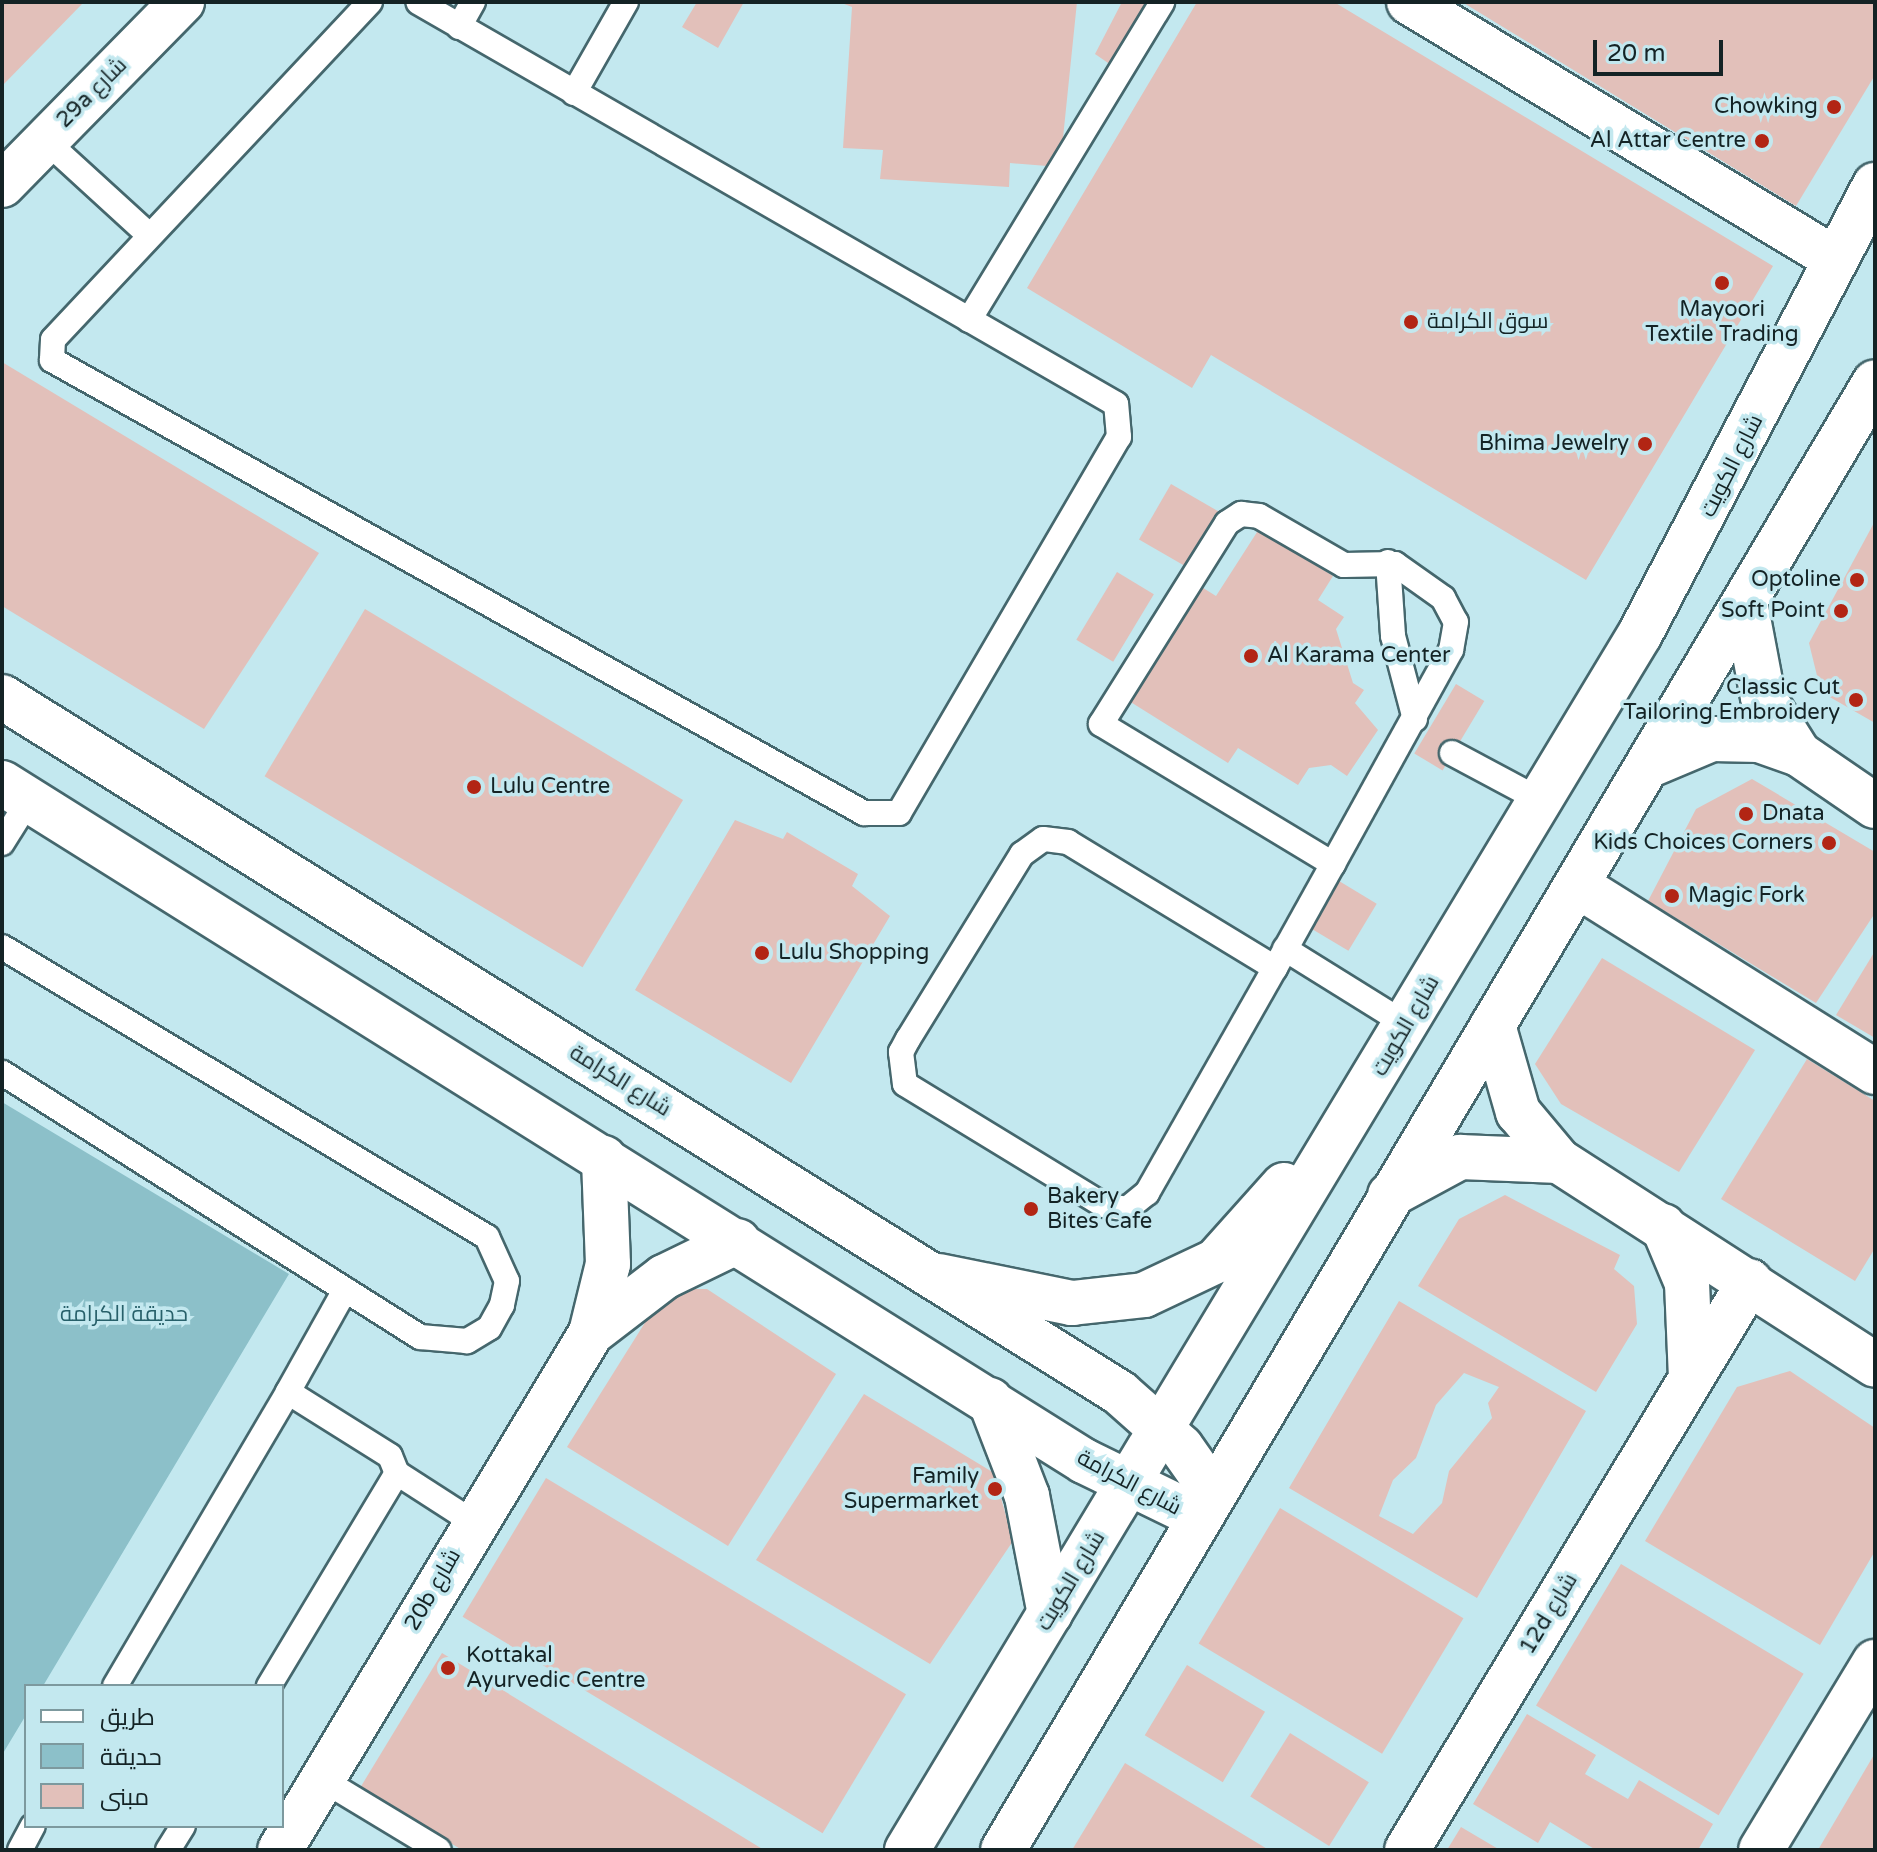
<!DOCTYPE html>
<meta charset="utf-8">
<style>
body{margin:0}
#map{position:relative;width:1877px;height:1852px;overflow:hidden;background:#c3e8ef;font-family:"Varela Round",Cairo,sans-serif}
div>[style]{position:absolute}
.green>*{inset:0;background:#8cc0c9}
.building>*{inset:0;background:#e2c0ba;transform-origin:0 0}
.roads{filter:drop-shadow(2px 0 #45676d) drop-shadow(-2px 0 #45676d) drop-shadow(0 2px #45676d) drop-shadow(0 -2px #45676d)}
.lane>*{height:24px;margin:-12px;padding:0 12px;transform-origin:12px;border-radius:12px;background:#fff}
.street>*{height:44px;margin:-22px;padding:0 22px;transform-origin:22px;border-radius:22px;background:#fff}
.secondary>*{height:44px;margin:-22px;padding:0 22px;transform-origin:22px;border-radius:22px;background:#fff}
.dots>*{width:22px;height:22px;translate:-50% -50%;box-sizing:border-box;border:4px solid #c3e8ef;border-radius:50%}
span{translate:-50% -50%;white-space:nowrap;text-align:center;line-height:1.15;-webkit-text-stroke:7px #c3e8ef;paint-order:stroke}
.street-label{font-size:22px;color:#142325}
.poi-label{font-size:22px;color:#142325}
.right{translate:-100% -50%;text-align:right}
.left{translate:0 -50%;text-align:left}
.park-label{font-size:22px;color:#27606a}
.frame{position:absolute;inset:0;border:4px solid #142325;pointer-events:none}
.legend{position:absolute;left:24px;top:1684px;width:260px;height:144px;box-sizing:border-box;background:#c3e8ef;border:2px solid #7d999e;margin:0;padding:10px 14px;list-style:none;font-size:24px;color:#142325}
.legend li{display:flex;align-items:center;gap:16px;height:40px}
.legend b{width:40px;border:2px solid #7d999e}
.scale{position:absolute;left:1593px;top:40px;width:130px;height:36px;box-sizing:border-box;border:4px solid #142325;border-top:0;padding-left:10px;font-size:24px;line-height:28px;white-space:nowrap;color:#142325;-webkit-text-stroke:6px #c3e8ef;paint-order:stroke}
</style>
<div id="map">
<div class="green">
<i style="clip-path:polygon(2px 1102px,289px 1274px,43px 1686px,26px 1686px,26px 1715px,2px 1755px)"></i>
</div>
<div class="building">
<i style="clip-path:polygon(2px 2px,84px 2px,2px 86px)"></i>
<i style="clip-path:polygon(697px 2px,744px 2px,718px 48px,682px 27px)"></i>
<i style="clip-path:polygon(839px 2px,1077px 2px,1060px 167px,1010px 163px,1009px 187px,880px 179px,883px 150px,843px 148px,852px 7px)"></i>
<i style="clip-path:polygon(1122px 2px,1151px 2px,1111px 65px,1095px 54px)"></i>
<i style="clip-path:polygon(1197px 2px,1334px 2px,1773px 266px,1586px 580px,1211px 355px,1192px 388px,1027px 288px)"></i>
<i style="clip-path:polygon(1462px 2px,1875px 2px,1875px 75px,1796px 206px)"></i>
<i style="clip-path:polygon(2px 362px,319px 553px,204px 729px,2px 606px)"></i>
<i style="left:1171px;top:484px;width:59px;height:64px;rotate:30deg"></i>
<i style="clip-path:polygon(1875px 521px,1875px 723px,1821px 692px,1809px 643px)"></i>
<i style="clip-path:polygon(1259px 529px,1333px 576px,1318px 600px,1344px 617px,1336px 629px,1353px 683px,1364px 690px,1355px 703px,1378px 730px,1347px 776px,1331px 765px,1309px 768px,1298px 785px,1238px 748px,1228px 763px,1129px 701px,1200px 586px,1216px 596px)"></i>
<i style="left:1117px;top:572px;width:43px;height:79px;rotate:31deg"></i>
<i style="left:365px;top:609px;width:371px;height:195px;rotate:31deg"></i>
<i style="left:1456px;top:684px;width:33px;height:81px;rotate:31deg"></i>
<i style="clip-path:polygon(1752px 779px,1875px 852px,1875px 913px,1816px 1003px,1648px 901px,1696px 809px)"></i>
<i style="clip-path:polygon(735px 820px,783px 839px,787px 832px,858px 874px,852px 886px,890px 916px,791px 1083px,635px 990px)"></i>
<i style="left:1339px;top:881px;width:44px;height:55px;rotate:31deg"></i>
<i style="clip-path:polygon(1875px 951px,1875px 1038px,1836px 1015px)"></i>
<i style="clip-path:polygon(1602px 958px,1755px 1050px,1679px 1172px,1561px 1104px,1535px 1064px)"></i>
<i style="clip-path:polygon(1807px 1059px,1875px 1101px,1875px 1248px,1855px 1281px,1721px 1199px)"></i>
<i style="clip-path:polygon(1505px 1195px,1620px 1255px,1614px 1269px,1634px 1286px,1637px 1324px,1596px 1392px,1418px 1286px,1459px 1219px)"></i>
<i style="clip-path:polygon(666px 1289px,707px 1289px,836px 1374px,728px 1546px,567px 1447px)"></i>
<i style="clip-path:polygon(evenodd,1399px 1301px,1586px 1411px,1477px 1598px,1289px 1488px,1399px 1301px,1464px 1373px,1499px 1387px,1488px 1403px,1492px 1418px,1449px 1471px,1442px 1503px,1413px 1534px,1379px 1516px,1393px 1480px,1416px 1458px,1436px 1405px,1464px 1373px)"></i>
<i style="clip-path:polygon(1790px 1371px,1875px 1428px,1875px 1551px,1820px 1645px,1645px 1541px,1737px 1387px)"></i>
<i style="clip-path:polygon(864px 1394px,994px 1473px,1013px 1541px,930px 1664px,756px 1560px)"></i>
<i style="left:546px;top:1478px;width:420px;height:162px;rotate:31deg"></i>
<i style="left:1280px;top:1508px;width:214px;height:158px;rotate:31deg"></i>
<i style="left:1621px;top:1564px;width:213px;height:165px;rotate:31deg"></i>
<i style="clip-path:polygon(442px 1653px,764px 1850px,462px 1850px,360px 1788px)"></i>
<i style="left:1187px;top:1665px;width:91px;height:82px;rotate:31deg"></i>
<i style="clip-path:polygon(1527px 1714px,1596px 1755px,1585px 1774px,1628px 1799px,1639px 1780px,1713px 1824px,1698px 1850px,1596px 1850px,1550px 1822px,1538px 1843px,1473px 1804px)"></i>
<i style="left:1290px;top:1733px;width:93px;height:75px;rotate:32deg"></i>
<i style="clip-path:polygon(1875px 1753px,1875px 1850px,1818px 1850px)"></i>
<i style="clip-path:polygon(1125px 1763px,1269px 1850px,1072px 1850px)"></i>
<i style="clip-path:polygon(1461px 1827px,1500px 1850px,1447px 1850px)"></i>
</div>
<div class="roads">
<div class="lane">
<i style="left:370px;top:2px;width:463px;rotate:133.2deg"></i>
<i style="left:53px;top:340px;width:20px;rotate:93deg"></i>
<i style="left:52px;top:360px;width:930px;rotate:29.16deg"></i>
<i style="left:864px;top:813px;width:35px"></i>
<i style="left:899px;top:813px;width:436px;rotate:-59.7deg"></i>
<i style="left:1119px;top:437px;width:33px;rotate:-95deg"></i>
<i style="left:1116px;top:404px;width:805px;rotate:-150.06deg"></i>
<i style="left:459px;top:27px;width:29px;rotate:-61deg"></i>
<i style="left:574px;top:93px;width:105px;rotate:-60.3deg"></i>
<i style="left:45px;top:140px;width:141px;rotate:42.4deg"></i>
<i style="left:969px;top:320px;width:372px;rotate:-58.7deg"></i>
<i style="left:1388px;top:562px;width:74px;rotate:86.1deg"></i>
<i style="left:1393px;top:636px;width:86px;rotate:75.2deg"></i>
<i style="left:1452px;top:753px;width:98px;rotate:28.1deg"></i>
<i style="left:2px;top:843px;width:51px;rotate:-57.9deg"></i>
<i style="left:2px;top:947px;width:565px;rotate:30.88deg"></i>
<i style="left:487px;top:1237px;width:48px;rotate:65.6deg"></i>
<i style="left:507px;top:1281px;width:25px;rotate:102deg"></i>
<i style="left:502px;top:1305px;width:26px;rotate:119deg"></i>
<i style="left:489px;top:1328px;width:26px;rotate:149deg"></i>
<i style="left:467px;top:1341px;width:47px;rotate:-175.1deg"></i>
<i style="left:420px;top:1337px;width:494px;rotate:-147.7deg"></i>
<i style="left:1285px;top:949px;width:144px;rotate:31.9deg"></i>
<i style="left:1275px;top:968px;width:242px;rotate:-148.7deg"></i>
<i style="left:1068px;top:842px;width:25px;rotate:-173deg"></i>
<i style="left:1043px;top:839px;width:26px;rotate:144deg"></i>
<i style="left:1022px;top:854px;width:217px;rotate:121.6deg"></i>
<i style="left:908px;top:1039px;width:15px;rotate:118deg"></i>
<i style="left:901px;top:1052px;width:32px;rotate:83deg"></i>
<i style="left:905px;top:1084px;width:232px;rotate:31.4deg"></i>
<i style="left:1103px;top:1205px;width:24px;rotate:9deg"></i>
<i style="left:1127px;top:1209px;width:26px;rotate:-39deg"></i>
<i style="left:1147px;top:1193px;width:259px;rotate:-60.4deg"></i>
<i style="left:1275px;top:968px;width:119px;rotate:-60.9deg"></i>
<i style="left:1333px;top:864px;width:271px;rotate:-148.9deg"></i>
<i style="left:1101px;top:724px;width:237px;rotate:-57.9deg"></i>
<i style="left:1227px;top:523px;width:17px;rotate:-33deg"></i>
<i style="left:1241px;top:514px;width:18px;rotate:6deg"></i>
<i style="left:1259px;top:516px;width:98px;rotate:30deg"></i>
<i style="left:1344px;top:565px;width:51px;rotate:-1.1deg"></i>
<i style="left:1395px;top:564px;width:59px;rotate:35.3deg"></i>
<i style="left:1443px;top:598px;width:27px;rotate:62deg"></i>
<i style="left:1456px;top:622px;width:28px;rotate:100deg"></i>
<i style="left:1451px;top:650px;width:244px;rotate:118.9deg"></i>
<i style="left:288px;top:1392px;width:117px;rotate:-60.8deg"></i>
<i style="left:397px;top:1473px;width:90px;rotate:32.8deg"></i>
<i style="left:115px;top:1686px;width:341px;rotate:-59.5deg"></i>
<i style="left:288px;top:1392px;width:120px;rotate:32.1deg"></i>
<i style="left:390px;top:1456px;width:18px;rotate:68deg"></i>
<i style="left:397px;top:1473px;width:249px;rotate:121deg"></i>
<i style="left:323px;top:1780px;width:135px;rotate:31.1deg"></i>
<i style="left:20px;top:1850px;width:27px;rotate:-62deg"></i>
<i style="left:168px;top:1850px;width:28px;rotate:-58deg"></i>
</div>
<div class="street">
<i style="left:1409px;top:2px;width:496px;rotate:31.1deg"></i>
<i style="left:2px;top:185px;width:257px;rotate:-45.5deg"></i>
<i style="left:1745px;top:602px;width:97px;rotate:79.3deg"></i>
<i style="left:1763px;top:697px;width:67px;rotate:57.7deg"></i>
<i style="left:2px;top:697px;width:1317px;rotate:31.9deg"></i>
<i style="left:1120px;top:1393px;width:81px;rotate:41.5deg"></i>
<i style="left:1181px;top:1447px;width:57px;rotate:54.9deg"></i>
<i style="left:1650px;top:765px;width:67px;rotate:-22.8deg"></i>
<i style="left:1712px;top:739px;width:47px;rotate:1.2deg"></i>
<i style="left:1759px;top:740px;width:42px;rotate:19.3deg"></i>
<i style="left:1799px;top:754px;width:92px;rotate:34.4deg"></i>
<i style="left:2px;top:783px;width:1277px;rotate:32.07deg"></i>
<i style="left:1084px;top:1461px;width:128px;rotate:26deg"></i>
<i style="left:1577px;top:885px;width:352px;rotate:32.1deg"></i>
<i style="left:1493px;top:1025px;width:91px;rotate:74deg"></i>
<i style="left:1518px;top:1112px;width:64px;rotate:50.1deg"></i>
<i style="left:1559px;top:1161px;width:376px;rotate:32.8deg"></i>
<i style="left:1390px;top:1195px;width:80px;rotate:-28.5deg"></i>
<i style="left:1460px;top:1157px;width:99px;rotate:2.3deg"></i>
<i style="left:1663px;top:1226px;width:62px;rotate:67.2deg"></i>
<i style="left:1687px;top:1283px;width:95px;rotate:87.6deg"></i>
<i style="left:591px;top:1333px;width:92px;rotate:-37.5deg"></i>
<i style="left:664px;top:1277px;width:82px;rotate:-25.9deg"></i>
<i style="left:280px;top:1850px;width:603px;rotate:-58.97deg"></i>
<i style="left:591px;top:1333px;width:71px;rotate:-76.2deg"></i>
<i style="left:608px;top:1264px;width:106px;rotate:-92.2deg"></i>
<i style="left:1407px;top:1850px;width:664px;rotate:-58.92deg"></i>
<i style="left:1761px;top:1850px;width:220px;rotate:-58.8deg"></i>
</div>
<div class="secondary">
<i style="left:939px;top:1276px;width:136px;rotate:11.5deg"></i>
<i style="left:1072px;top:1303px;width:72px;rotate:-6.3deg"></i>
<i style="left:1144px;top:1295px;width:80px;rotate:-25.3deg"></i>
<i style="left:1216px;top:1261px;width:102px;rotate:-48.2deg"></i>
<i style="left:990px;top:1400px;width:103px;rotate:68.9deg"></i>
<i style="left:1027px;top:1496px;width:120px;rotate:79deg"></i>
<i style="left:907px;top:1850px;width:1420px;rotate:-58.92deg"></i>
<i style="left:1640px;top:634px;width:507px;rotate:-62.37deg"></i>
<i style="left:1003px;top:1850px;width:1707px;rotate:-59.29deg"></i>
</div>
</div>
<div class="dots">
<i style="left:1834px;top:107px;background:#b22514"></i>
<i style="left:1762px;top:141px;background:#b22514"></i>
<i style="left:1722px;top:283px;background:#b22514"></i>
<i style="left:1411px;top:322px;background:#b22514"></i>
<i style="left:1645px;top:444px;background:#b22514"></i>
<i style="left:1857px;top:580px;background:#b22514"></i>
<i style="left:1841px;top:611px;background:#b22514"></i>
<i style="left:1251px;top:656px;background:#b22514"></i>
<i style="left:1856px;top:700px;background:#b22514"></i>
<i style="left:474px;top:787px;background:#b22514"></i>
<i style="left:1746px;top:814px;background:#b22514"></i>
<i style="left:1829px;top:843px;background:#b22514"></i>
<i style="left:1672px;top:896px;background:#b22514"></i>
<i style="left:762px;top:953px;background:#b22514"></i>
<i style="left:1031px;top:1209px;background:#b22514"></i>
<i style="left:995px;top:1489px;background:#b22514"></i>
<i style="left:448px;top:1668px;background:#b22514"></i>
</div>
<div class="street-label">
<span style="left:92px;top:93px;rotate:-45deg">29a شارع</span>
<span style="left:1732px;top:466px;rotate:-63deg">شارع الكويت</span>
<span style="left:1406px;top:1026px;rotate:-60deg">شارع الكويت</span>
<span style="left:620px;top:1081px;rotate:32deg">شارع الكرامة</span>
<span style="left:1129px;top:1483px;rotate:28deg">شارع الكرامة</span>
<span style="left:1071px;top:1581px;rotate:-59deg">شارع الكويت</span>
<span style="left:433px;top:1590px;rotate:-60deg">20b شارع</span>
<span style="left:1549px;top:1614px;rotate:-59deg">12d شارع</span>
</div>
<div class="poi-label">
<span class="right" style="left:1818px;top:107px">Chowking</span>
<span class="right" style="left:1746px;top:141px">Al Attar Centre</span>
<span style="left:1722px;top:322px">Mayoori<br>Textile Trading</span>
<span class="left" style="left:1427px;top:322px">سوق الكرامة</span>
<span class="right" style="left:1629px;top:444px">Bhima Jewelry</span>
<span class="right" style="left:1841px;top:580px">Optoline</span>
<span class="right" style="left:1825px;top:611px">Soft Point</span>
<span class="left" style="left:1267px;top:656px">Al Karama Center</span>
<span class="right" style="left:1840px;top:700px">Classic Cut<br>Tailoring Embroidery</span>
<span class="left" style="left:490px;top:787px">Lulu Centre</span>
<span class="left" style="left:1762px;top:814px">Dnata</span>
<span class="right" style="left:1813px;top:843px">Kids Choices Corners</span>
<span class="left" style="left:1688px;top:896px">Magic Fork</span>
<span class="left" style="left:778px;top:953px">Lulu Shopping</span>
<span class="left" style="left:1047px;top:1209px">Bakery<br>Bites Cafe</span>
<span class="right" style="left:979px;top:1489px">Family<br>Supermarket</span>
<span class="left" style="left:466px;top:1668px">Kottakal<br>Ayurvedic Centre</span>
</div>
<div class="park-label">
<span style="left:124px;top:1315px">حديقة الكرامة</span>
</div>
<div class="frame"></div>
<ul class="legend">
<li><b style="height:10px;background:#fff"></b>طريق</li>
<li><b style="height:22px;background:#8cc0c9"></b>حديقة</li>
<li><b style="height:22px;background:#e2c0ba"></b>مبنى</li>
</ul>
<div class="scale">20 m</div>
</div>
